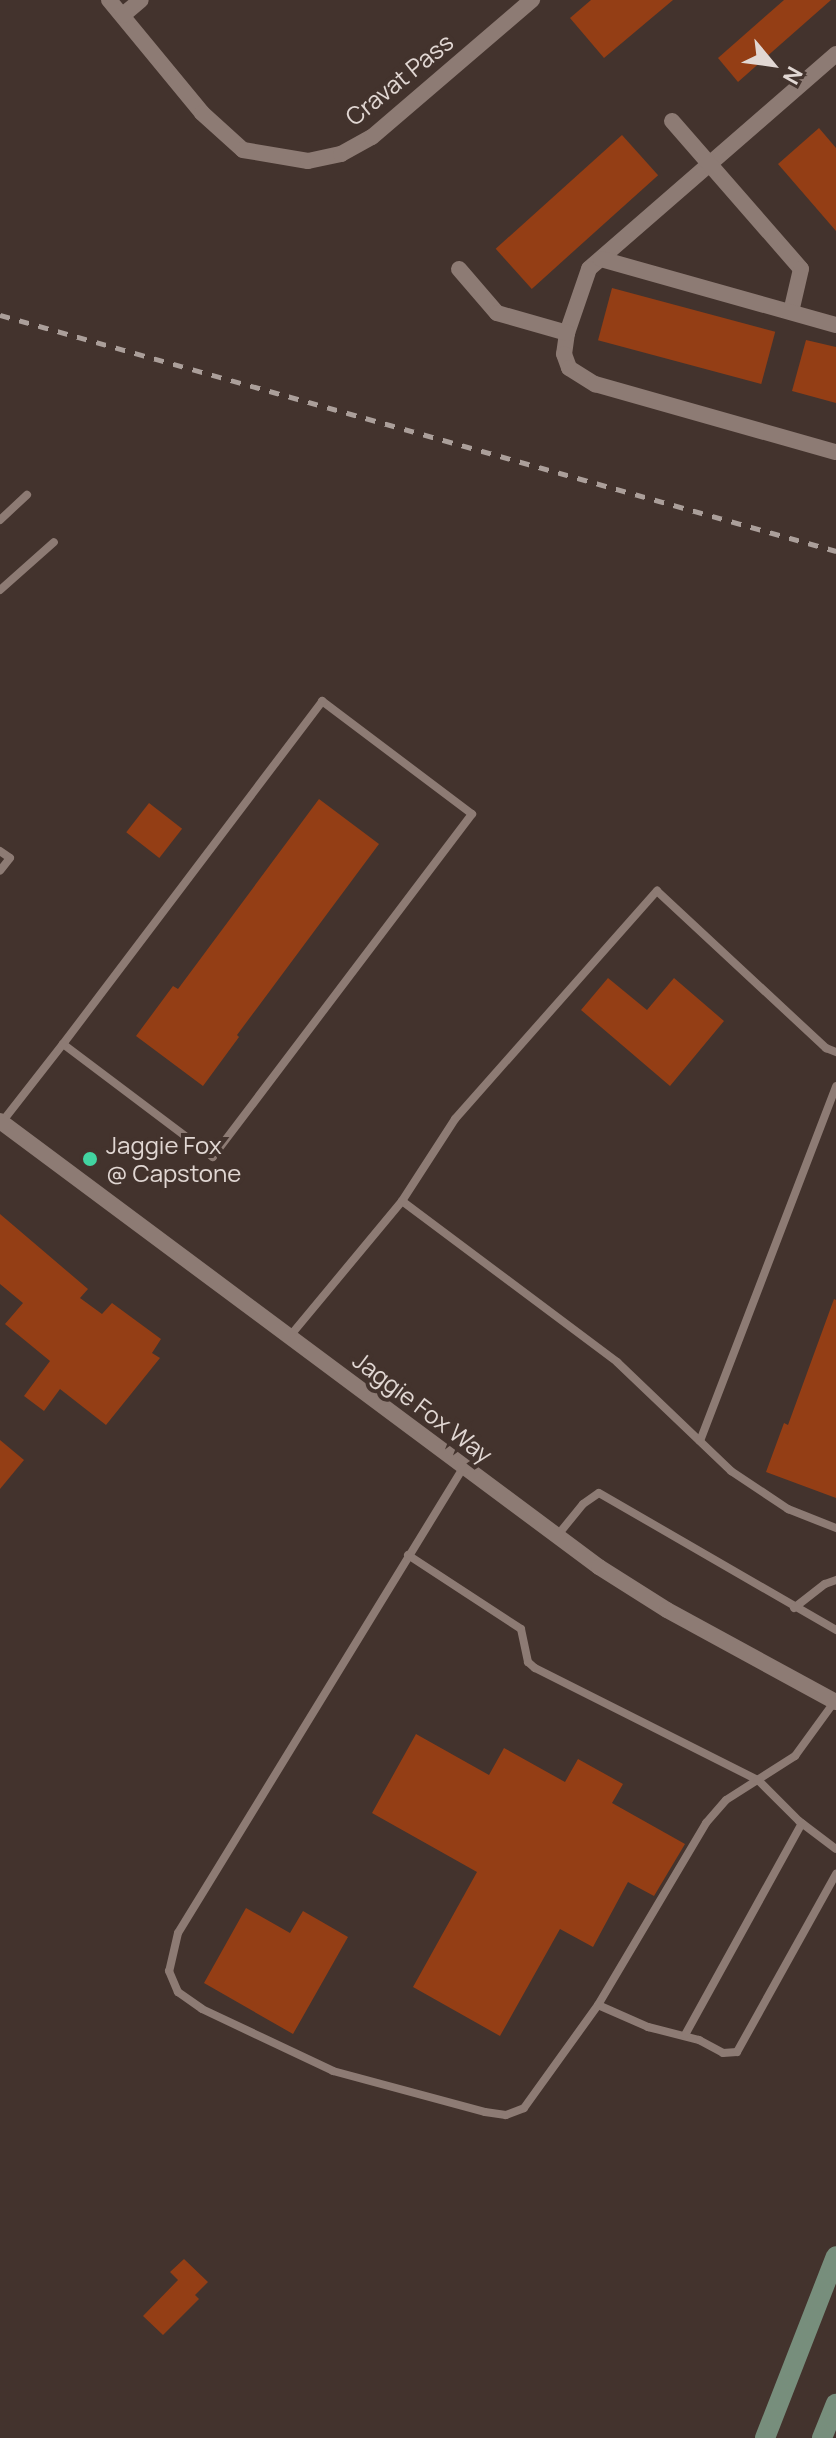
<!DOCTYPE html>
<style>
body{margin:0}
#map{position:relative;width:836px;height:2438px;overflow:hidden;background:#43332d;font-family:Manrope,sans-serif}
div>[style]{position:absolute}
.building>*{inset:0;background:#943e15;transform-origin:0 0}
.lane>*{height:8px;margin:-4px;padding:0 4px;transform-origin:4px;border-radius:4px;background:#8d7b74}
.street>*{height:16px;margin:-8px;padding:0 8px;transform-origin:8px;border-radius:8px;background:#8d7b74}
.secondary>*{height:20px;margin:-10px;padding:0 10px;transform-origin:10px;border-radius:10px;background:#778e7c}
.rail>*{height:5px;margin-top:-2.5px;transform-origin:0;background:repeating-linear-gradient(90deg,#ab9f9a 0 10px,transparent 0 20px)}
.dots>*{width:22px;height:22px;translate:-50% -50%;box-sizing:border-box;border:4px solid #43332d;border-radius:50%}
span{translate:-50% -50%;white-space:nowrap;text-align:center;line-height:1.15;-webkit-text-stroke:8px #43332d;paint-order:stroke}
.street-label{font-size:24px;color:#e1d7d3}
.poi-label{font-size:24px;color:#e1d7d3}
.left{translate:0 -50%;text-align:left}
.north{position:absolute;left:732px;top:24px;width:80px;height:80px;-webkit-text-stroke:6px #43332d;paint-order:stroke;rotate:119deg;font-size:22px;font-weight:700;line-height:32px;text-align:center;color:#e1d7d3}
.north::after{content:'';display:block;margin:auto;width:28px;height:36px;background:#e1d7d3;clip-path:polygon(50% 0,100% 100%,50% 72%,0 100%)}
</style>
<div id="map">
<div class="building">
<i style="clip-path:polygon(591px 0,673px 0,604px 58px,570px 18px)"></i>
<i style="clip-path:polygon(784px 0,831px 0,738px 82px,718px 58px)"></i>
<i style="clip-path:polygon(819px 128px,836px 148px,836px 231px,778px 164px)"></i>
<i style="left:622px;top:135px;width:54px;height:170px;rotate:48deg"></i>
<i style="left:612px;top:288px;width:169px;height:54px;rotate:15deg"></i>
<i style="clip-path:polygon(806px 340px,836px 347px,836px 403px,792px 391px)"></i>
<i style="clip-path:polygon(319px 799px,379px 844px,237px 1035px,239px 1037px,203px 1086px,136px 1036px,173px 986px,178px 989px)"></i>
<i style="left:149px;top:803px;width:42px;height:37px;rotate:38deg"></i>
<i style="clip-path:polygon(608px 978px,647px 1010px,674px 978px,724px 1021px,670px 1086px,581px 1010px)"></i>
<i style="clip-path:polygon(0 1214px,88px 1289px,80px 1298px,102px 1314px,112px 1303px,161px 1339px,152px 1353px,160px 1358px,106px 1425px,60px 1389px,44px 1411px,24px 1396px,50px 1361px,5px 1324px,23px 1303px,0 1284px)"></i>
<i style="clip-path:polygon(834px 1299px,836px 1300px,836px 1498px,766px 1472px,784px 1423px,788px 1425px)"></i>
<i style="clip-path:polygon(0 1440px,24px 1460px,0 1489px)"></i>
<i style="clip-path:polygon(416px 1734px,489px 1775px,504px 1748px,565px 1782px,578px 1759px,623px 1784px,612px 1803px,685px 1844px,654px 1896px,628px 1882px,593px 1947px,560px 1929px,500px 2036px,413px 1987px,477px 1872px,372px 1813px)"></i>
<i style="clip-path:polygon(246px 1908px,290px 1933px,303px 1911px,348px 1937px,293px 2034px,204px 1983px)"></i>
<i style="clip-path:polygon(184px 2259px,208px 2282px,195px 2295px,199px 2299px,163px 2335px,143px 2316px,178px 2280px,170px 2272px)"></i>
</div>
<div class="lane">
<i style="left:0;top:520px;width:37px;rotate:-43deg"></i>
<i style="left:0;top:590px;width:72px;rotate:-41.6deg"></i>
<i style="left:322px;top:701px;width:188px;rotate:37deg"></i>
<i style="left:472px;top:814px;width:430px;rotate:127.1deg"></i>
<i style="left:213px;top:1157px;width:188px;rotate:-143deg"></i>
<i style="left:63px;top:1044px;width:430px;rotate:-52.9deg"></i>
<i style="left:0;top:851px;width:12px;rotate:35deg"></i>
<i style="left:10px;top:858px;width:16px;rotate:128deg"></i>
<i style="left:2px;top:1122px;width:99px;rotate:-52deg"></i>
<i style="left:402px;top:1201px;width:98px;rotate:-57.1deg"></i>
<i style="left:455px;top:1119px;width:305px;rotate:-48.5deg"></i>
<i style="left:657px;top:891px;width:231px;rotate:42.9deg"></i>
<i style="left:826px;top:1048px;width:11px;rotate:22deg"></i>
<i style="left:290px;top:1336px;width:175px;rotate:-50.3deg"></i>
<i style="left:402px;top:1201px;width:269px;rotate:36.8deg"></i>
<i style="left:617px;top:1362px;width:158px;rotate:43.7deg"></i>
<i style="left:731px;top:1471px;width:69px;rotate:33.7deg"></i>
<i style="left:788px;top:1509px;width:52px;rotate:21.6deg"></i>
<i style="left:700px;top:1441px;width:380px;rotate:-69deg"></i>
<i style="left:463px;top:1468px;width:545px;rotate:121.5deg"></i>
<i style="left:178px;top:1933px;width:39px;rotate:103deg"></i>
<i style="left:169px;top:1971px;width:23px;rotate:67deg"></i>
<i style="left:178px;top:1992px;width:29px;rotate:35deg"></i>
<i style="left:202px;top:2009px;width:145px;rotate:25.3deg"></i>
<i style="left:333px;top:2071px;width:157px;rotate:15.1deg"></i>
<i style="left:485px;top:2112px;width:21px;rotate:8deg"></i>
<i style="left:506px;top:2115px;width:19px;rotate:-21deg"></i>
<i style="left:524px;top:2108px;width:127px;rotate:-54.3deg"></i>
<i style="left:598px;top:2005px;width:212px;rotate:-59.3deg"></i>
<i style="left:706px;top:1823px;width:30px;rotate:-49deg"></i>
<i style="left:726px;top:1800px;width:82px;rotate:-32.5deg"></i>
<i style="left:795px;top:1756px;width:68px;rotate:-54deg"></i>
<i style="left:557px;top:1536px;width:41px;rotate:-50.9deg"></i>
<i style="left:583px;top:1504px;width:19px;rotate:-35deg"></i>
<i style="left:599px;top:1493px;width:274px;rotate:30deg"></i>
<i style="left:408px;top:1555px;width:135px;rotate:33.2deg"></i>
<i style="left:521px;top:1629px;width:34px;rotate:78deg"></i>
<i style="left:528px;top:1662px;width:9px;rotate:41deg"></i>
<i style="left:535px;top:1668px;width:250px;rotate:26.7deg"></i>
<i style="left:758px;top:1780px;width:58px;rotate:45deg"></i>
<i style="left:799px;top:1821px;width:46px;rotate:37.1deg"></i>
<i style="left:794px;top:1608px;width:39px;rotate:-38deg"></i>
<i style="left:825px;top:1584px;width:12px;rotate:-20deg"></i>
<i style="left:598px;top:2005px;width:55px;rotate:23.7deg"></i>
<i style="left:648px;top:2027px;width:53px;rotate:14.3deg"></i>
<i style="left:699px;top:2040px;width:27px;rotate:28deg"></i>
<i style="left:723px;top:2053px;width:14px;rotate:-4deg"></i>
<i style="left:737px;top:2052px;width:204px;rotate:-60.9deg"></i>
<i style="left:685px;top:2035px;width:242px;rotate:-61.1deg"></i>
</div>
<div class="street">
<i style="left:109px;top:0;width:146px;rotate:50.5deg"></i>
<i style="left:202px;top:113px;width:55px;rotate:42.1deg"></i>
<i style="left:243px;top:150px;width:66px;rotate:9.6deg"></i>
<i style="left:308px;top:161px;width:34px;rotate:-12deg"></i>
<i style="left:341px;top:154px;width:35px;rotate:-29deg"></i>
<i style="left:372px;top:137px;width:211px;rotate:-40.6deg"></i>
<i style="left:123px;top:15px;width:23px;rotate:-40deg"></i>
<i style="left:836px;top:54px;width:327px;rotate:139deg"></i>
<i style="left:589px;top:269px;width:68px;rotate:109deg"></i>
<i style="left:567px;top:333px;width:21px;rotate:98deg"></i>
<i style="left:564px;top:354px;width:15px;rotate:70deg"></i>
<i style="left:569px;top:368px;width:31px;rotate:32deg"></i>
<i style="left:595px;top:384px;width:250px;rotate:15.8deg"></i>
<i style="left:672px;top:121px;width:196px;rotate:48.9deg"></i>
<i style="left:801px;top:269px;width:44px;rotate:103.1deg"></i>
<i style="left:601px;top:259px;width:244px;rotate:15.7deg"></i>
<i style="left:459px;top:269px;width:58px;rotate:49.2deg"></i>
<i style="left:497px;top:313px;width:73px;rotate:15.9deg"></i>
<i style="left:0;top:1121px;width:747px;rotate:36.67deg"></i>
<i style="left:599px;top:1567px;width:80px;rotate:32.3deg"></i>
<i style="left:667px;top:1610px;width:192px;rotate:28.6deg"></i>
</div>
<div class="secondary">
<i style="left:765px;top:2438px;width:195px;rotate:-68.7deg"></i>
<i style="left:822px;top:2438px;width:37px;rotate:-68deg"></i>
</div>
<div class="rail">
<i style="left:0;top:315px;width:869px;rotate:15.76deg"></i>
</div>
<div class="dots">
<i style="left:90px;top:1159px;background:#42d4a1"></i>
</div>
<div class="street-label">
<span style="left:399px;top:79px;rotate:-39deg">Cravat Pass</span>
<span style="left:423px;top:1407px;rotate:37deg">Jaggie Fox Way</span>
</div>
<div class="poi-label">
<span class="left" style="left:106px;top:1159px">Jaggie Fox<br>@ Capstone</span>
</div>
<div class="north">N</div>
</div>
